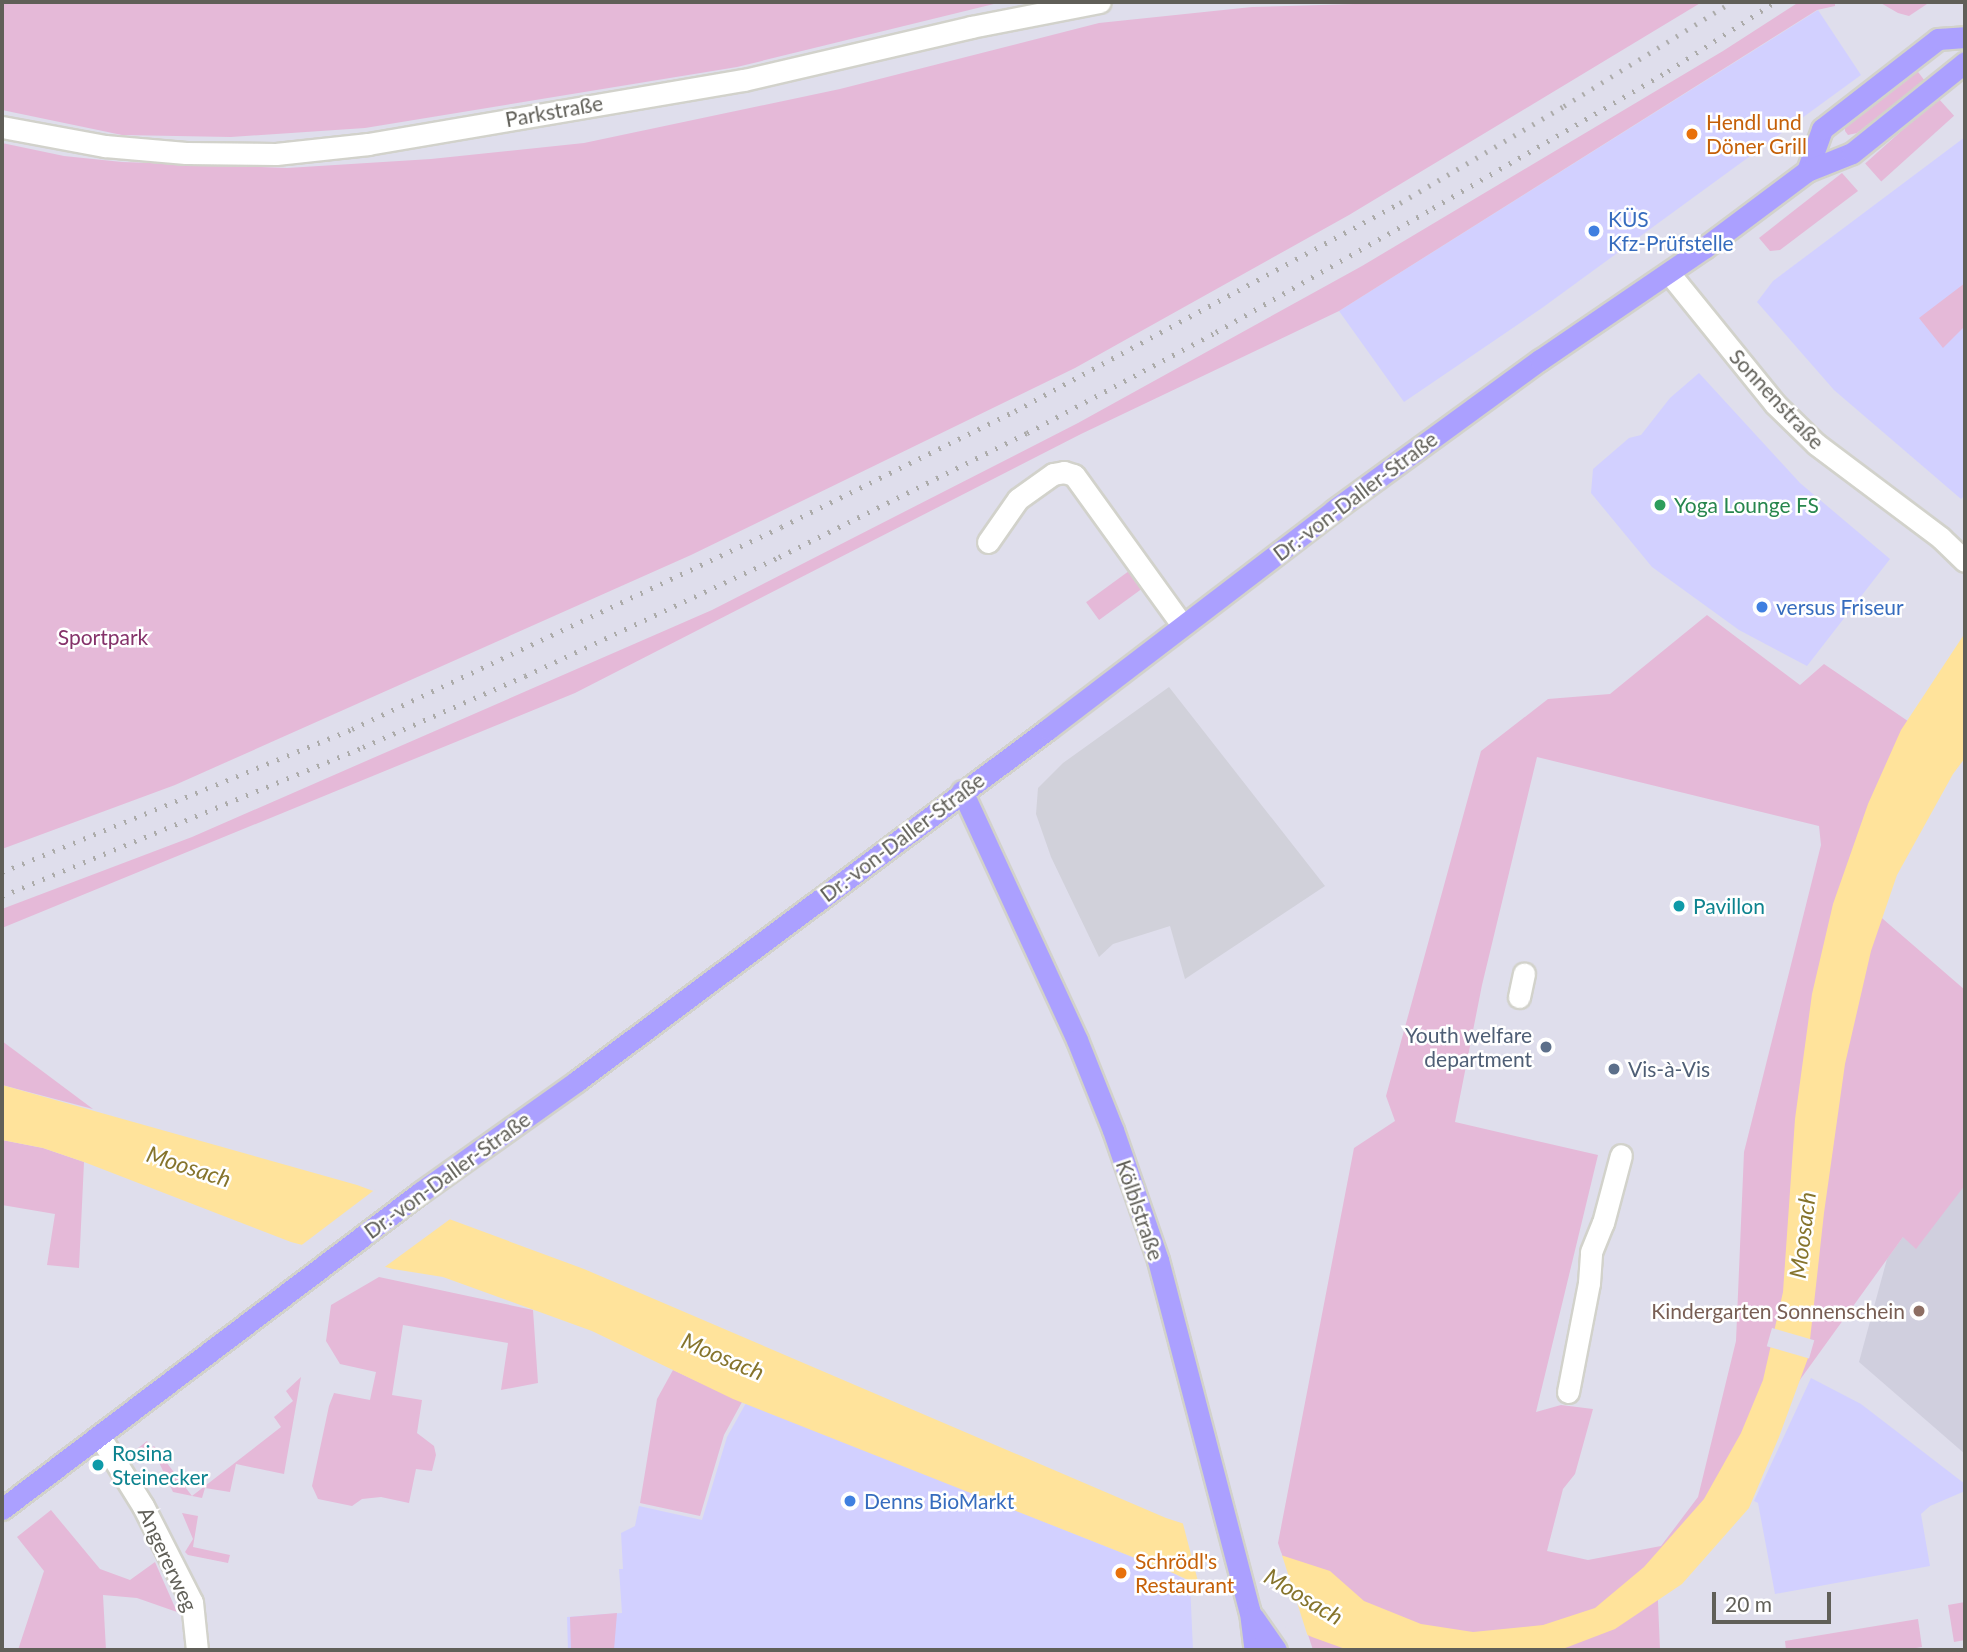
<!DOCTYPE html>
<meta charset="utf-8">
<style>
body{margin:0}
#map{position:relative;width:1967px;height:1652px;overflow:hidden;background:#dfdeec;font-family:Lato,sans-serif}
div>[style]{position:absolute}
.commercial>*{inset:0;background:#d2d0ff}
.industrial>*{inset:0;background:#d1d1da}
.education>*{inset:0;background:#d0cfde}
.green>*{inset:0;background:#e5b9d8;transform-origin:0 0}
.water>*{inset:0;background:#ffe39b}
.pier>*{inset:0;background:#dfdeec;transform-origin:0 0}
.roads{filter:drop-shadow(2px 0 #d2d2cb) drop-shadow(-2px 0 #d2d2cb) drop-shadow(0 2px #d2d2cb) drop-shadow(0 -2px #d2d2cb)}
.minor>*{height:21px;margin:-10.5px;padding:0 10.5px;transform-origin:10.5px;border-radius:10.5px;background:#fff}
.major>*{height:21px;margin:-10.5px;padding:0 10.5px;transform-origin:10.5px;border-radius:10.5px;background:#aba0ff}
.rail>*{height:5px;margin-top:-2.5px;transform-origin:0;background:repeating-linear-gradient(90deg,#acabaa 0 2px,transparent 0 11px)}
.dots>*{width:19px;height:19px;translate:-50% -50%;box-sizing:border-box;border:4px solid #fff;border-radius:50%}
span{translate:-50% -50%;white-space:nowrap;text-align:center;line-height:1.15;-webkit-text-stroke:5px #fff;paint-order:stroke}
.street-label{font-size:21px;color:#605f58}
.food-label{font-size:21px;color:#c56008}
.left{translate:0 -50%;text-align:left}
.shop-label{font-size:21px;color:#366cbe}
.leisure-label{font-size:21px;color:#27864d}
.park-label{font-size:21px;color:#85326a}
.culture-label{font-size:21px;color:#0d838f}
.service-label{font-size:21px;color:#4e5e75}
.right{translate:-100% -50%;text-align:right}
.education-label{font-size:21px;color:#785e54}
.water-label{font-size:23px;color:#86742c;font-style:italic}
.frame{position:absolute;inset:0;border:4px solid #605f58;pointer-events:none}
.scale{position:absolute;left:1712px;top:1592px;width:119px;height:32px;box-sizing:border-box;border:4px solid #605f58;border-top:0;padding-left:9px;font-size:21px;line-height:24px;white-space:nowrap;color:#605f58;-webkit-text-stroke:5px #fff;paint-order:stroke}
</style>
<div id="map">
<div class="commercial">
<i style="clip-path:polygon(1818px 10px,1861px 75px,1542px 308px,1404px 402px,1339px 311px)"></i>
<i style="clip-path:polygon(1965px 137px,1965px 495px,1961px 499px,1834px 390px,1757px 302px,1773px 281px)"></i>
<i style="clip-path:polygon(1699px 373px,1800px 483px,1890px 559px,1807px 666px,1739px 630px,1652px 567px,1591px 493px,1593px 469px,1629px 438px,1641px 435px,1670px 398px)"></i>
<i style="clip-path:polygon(1811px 1378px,1861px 1404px,1965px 1484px,1965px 1491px,1930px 1506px,1921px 1514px,1930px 1566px,1775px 1594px,1758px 1503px,1754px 1501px)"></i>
<i style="clip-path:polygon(746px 1403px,1173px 1573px,1190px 1583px,1193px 1650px,568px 1650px,567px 1617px,622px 1613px,619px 1569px,623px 1569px,621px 1533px,635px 1526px,639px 1506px,702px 1520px,727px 1437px)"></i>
</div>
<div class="industrial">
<i style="clip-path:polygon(1169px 687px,1325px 886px,1185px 979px,1170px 926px,1113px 944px,1099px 957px,1051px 857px,1036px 814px,1038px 788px,1063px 763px)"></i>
</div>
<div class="education">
<i style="clip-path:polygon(1965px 1150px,1965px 1454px,1859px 1362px,1887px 1259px)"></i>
</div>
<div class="green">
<i style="clip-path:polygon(2px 2px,1002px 2px,737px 67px,365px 128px,231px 137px,122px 135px,2px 110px)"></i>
<i style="clip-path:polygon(1423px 2px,1702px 2px,1349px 215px,1075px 368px,691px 555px,175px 785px,2px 849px,2px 143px,64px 156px,122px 162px,287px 168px,431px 159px,584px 143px,840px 89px,1099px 23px,1252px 7px)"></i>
<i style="clip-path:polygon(1799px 2px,1835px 2px,1835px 6px,1817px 10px,1339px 311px,1081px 434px,575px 693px,2px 928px,2px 909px,192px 837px,712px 610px,1078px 423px,1362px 266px,1723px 51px)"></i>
<i style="clip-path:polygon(1879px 2px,1930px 2px,1909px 16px,1898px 13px)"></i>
<i style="clip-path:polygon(1915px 68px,1925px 81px,1857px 133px,1848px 135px,1845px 131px,1845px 123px)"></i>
<i style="left:1938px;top:98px;width:24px;height:98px;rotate:48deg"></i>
<i style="clip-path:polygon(1842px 173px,1858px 191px,1780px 250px,1770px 251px,1759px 238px)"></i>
<i style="clip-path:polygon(1965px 283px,1965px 326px,1943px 348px,1919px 318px)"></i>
<i style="left:1129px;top:571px;width:22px;height:53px;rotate:54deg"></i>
<i style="clip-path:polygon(evenodd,1707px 615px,1800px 685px,1824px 664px,1924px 732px,1853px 893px,1965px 990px,1965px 1185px,1916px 1249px,1903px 1237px,1657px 1578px,1660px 1650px,1313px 1650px,1278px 1543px,1354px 1148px,1395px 1121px,1386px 1096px,1481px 751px,1548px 699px,1610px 694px,1707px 615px,1537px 757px,1819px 826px,1821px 845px,1744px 1152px,1736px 1341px,1698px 1497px,1661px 1546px,1588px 1560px,1547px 1551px,1563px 1489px,1575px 1474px,1593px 1409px,1561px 1405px,1536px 1412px,1598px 1155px,1455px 1122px,1482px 985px,1537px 757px)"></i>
<i style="clip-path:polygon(2px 1041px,93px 1109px,2px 1085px)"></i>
<i style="clip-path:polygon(2px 1140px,43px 1148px,84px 1162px,79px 1268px,47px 1265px,55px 1214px,2px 1205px)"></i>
<i style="clip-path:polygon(379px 1277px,533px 1310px,538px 1383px,501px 1390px,508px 1343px,403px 1325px,392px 1395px,422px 1400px,417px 1433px,434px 1446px,436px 1455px,432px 1471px,416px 1469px,409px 1503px,381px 1497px,362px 1499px,352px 1506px,318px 1499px,312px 1486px,329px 1406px,334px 1393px,370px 1400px,376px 1372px,340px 1364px,326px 1341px,331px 1305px)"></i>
<i style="clip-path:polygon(673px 1370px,742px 1402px,724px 1435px,700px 1516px,640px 1503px,657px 1399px)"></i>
<i style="clip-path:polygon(301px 1377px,284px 1474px,236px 1464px,230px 1492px,205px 1488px,202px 1498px,173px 1492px,155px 1454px,140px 1454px,137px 1449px,147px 1441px,151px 1448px,154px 1446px,192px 1496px,281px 1427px,274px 1417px,293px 1401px,286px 1391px)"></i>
<i style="clip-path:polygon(51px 1510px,100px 1569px,130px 1580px,155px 1562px,177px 1612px,137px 1598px,103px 1595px,106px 1650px,18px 1650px,44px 1571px,17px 1537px)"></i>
<i style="clip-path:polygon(182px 1513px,198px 1516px,193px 1547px,230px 1555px,228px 1563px,188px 1555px,185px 1552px,193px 1539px)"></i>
<i style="clip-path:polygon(1965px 1602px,1965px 1640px,1954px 1642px,1948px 1605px)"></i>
<i style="clip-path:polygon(617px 1613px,614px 1650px,571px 1650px,570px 1617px)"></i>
<i style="clip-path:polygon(1918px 1619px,1922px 1647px,1904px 1650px,1786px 1650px,1785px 1641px)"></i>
</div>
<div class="water">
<i style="clip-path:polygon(1965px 633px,1965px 758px,1953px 774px,1897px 875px,1871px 951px,1845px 1064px,1824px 1213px,1808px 1358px,1779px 1437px,1749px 1508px,1682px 1584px,1615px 1629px,1560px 1650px,1348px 1650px,1312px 1637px,1173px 1573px,733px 1399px,592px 1331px,443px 1277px,393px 1269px,291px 1242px,84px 1162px,43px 1148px,2px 1140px,2px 1085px,357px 1185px,584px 1269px,1166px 1518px,1330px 1571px,1364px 1601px,1421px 1624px,1473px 1632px,1543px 1625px,1595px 1608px,1644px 1567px,1704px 1499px,1741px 1433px,1763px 1380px,1783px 1292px,1795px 1119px,1812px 994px,1833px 904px,1868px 804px,1901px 730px)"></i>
</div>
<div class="pier">
<i style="clip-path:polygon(377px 1188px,453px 1217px,382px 1269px,299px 1247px)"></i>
<i style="left:1772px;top:1328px;width:44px;height:19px;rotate:16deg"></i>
<i style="clip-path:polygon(1182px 1520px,1281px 1552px,1308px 1637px,1200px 1589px)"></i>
</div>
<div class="roads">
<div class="minor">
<i style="left:2px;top:127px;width:105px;rotate:10.5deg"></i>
<i style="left:105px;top:146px;width:81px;rotate:4.9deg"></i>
<i style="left:186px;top:153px;width:90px;rotate:0.6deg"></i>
<i style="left:276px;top:154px;width:93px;rotate:-6.2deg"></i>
<i style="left:368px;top:144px;width:381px;rotate:-9.7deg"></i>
<i style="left:744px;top:80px;width:233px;rotate:-13.1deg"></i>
<i style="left:971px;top:27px;width:131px;rotate:-11deg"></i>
<i style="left:1669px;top:273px;width:169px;rotate:51deg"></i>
<i style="left:1775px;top:404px;width:57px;rotate:44.3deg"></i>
<i style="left:1816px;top:444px;width:156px;rotate:36.9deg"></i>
<i style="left:1941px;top:538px;width:33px;rotate:44deg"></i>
<i style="left:988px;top:542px;width:52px;rotate:-55.1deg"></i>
<i style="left:1018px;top:499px;width:43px;rotate:-35.5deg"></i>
<i style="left:1053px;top:474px;width:11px;rotate:-10deg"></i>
<i style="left:1064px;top:472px;width:10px;rotate:17deg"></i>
<i style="left:1074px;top:475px;width:185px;rotate:54.2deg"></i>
<i style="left:1519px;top:997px;width:24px;rotate:-78deg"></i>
<i style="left:1568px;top:1392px;width:111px;rotate:-79.1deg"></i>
<i style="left:1589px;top:1283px;width:31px;rotate:-86deg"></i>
<i style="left:1591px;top:1252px;width:31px;rotate:-68deg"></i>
<i style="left:1603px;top:1223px;width:70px;rotate:-75.2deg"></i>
<i style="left:100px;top:1437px;width:81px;rotate:58.1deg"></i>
<i style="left:143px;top:1506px;width:108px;rotate:63deg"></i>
<i style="left:192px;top:1602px;width:48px;rotate:84.1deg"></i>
</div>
<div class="major">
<i style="left:1807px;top:171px;width:45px;rotate:-70.3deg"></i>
<i style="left:1822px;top:129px;width:147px;rotate:-37.8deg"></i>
<i style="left:1938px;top:39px;width:27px;rotate:-4deg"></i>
<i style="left:962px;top:791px;width:274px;rotate:65.2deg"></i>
<i style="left:1077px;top:1040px;width:97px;rotate:68.2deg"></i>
<i style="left:1113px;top:1130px;width:138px;rotate:70.9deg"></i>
<i style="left:1158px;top:1260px;width:364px;rotate:75.4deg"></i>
<i style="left:1250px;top:1612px;width:38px;rotate:83deg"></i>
<i style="left:2px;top:1509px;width:525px;rotate:-37.11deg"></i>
<i style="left:421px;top:1192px;width:191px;rotate:-35.4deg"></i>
<i style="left:577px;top:1081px;width:588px;rotate:-36.77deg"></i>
<i style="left:1048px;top:729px;width:360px;rotate:-37.4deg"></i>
<i style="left:1334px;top:510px;width:255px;rotate:-36.1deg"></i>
<i style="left:1540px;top:360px;width:199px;rotate:-34.3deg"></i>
<i style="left:1704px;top:248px;width:129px;rotate:-36.8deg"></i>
<i style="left:1807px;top:171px;width:48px;rotate:-21.8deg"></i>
<i style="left:1852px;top:153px;width:145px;rotate:-38.8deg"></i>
<i style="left:1253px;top:1617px;width:40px;rotate:55.1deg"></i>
</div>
</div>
<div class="rail">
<i style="left:2px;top:872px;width:378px;rotate:-22.2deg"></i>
<i style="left:352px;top:729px;width:474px;rotate:-25.2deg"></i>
<i style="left:781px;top:527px;width:261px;rotate:-26.4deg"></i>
<i style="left:1015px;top:411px;width:438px;rotate:-28.4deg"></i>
<i style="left:1400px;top:203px;width:191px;rotate:-30.6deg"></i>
<i style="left:1564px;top:106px;width:198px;rotate:-31.8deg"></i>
<i style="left:2px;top:896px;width:391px;rotate:-22.4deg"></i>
<i style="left:363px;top:747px;width:177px;rotate:-23.7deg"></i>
<i style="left:525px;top:676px;width:280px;rotate:-25.1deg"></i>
<i style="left:779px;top:557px;width:277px;rotate:-26.6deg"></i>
<i style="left:1027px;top:433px;width:214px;rotate:-28.1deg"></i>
<i style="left:1216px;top:332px;width:250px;rotate:-29.7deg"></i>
<i style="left:1433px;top:208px;width:272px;rotate:-30.2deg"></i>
<i style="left:1668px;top:71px;width:127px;rotate:-32.8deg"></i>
</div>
<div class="dots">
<i style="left:1692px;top:134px;background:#e8710a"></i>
<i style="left:1594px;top:231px;background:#3f7fe0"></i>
<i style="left:1660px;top:505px;background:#2e9e5b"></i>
<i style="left:1762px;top:607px;background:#3f7fe0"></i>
<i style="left:1679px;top:906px;background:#0f9aa8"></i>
<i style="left:1546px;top:1047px;background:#5c6f8a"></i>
<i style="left:1614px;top:1069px;background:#5c6f8a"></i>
<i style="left:1919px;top:1311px;background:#8d6e63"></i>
<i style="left:98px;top:1465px;background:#0f9aa8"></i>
<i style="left:850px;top:1501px;background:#3f7fe0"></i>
<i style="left:1121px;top:1573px;background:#e8710a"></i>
</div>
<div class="street-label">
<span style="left:554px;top:111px;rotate:-10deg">Parkstraße</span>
<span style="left:1777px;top:399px;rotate:47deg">Sonnenstraße</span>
<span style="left:1355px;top:496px;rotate:-37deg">Dr.-von-Daller-Straße</span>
<span style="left:902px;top:837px;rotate:-37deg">Dr.-von-Daller-Straße</span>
<span style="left:447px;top:1175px;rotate:-36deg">Dr.-von-Daller-Straße</span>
<span style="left:1140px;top:1210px;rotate:71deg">Kölblstraße</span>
<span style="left:168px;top:1559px;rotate:65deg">Angererweg</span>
</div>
<div class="food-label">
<span class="left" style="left:1706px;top:134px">Hendl und<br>Döner Grill</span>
<span class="left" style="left:1135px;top:1573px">Schrödl's<br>Restaurant</span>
</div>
<div class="shop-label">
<span class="left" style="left:1608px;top:231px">KÜS<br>Kfz-Prüfstelle</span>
<span class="left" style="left:1776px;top:607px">versus Friseur</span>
<span class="left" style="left:864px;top:1501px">Denns BioMarkt</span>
</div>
<div class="leisure-label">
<span class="left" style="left:1674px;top:505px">Yoga Lounge FS</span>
</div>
<div class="park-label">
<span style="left:103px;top:637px">Sportpark</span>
</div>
<div class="culture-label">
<span class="left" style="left:1693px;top:906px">Pavillon</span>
<span class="left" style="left:112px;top:1465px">Rosina<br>Steinecker</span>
</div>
<div class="service-label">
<span class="right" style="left:1532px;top:1047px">Youth welfare<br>department</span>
<span class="left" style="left:1628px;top:1069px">Vis-à-Vis</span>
</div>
<div class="education-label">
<span class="right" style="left:1905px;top:1311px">Kindergarten Sonnenschein</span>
</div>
<div class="water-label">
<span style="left:189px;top:1166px;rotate:18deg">Moosach</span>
<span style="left:1802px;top:1235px;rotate:-83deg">Moosach</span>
<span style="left:723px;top:1356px;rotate:23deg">Moosach</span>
<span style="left:1304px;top:1596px;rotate:31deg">Moosach</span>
</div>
<div class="frame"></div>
<div class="scale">20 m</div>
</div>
